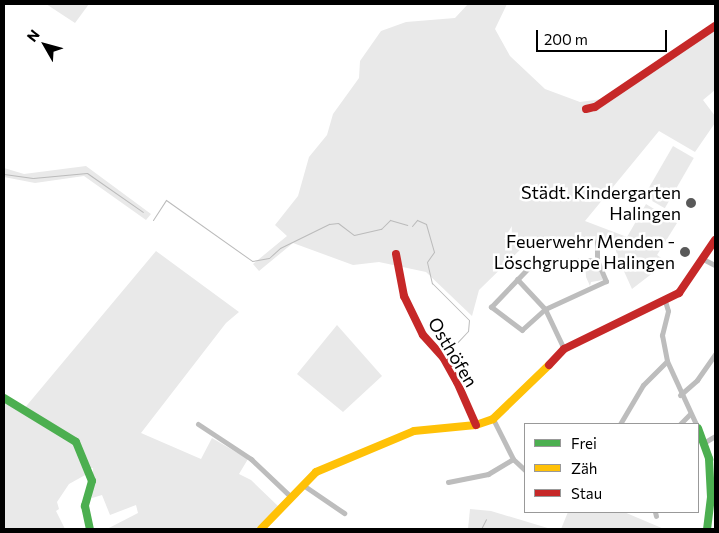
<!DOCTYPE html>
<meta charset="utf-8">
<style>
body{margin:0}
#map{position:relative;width:719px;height:533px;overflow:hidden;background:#fff;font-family:Commissioner,sans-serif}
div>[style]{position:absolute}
.green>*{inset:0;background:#e9e9e9;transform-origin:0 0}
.stream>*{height:1px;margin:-0.5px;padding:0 0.5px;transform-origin:0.5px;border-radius:0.5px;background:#bbb}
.street>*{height:5px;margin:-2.5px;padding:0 2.5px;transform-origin:2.5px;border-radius:2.5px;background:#bdbdbd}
.fast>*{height:8px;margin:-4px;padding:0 4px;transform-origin:4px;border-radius:4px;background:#4caf50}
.slow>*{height:8px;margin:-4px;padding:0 4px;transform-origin:4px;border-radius:4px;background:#ffc107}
.jam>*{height:8px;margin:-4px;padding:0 4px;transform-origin:4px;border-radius:4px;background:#c62828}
.dots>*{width:14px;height:14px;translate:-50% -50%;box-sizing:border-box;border:2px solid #fff;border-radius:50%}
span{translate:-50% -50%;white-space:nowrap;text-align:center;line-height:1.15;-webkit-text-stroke:5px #fff;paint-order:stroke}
.poi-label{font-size:18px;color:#000}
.right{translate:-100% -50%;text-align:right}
.street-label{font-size:18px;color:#000}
.frame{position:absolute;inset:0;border:5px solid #000;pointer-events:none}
.legend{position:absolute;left:524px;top:423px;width:175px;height:90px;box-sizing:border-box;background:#fff;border:1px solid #999;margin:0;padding:6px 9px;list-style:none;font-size:15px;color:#000}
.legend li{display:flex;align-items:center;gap:10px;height:25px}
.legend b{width:25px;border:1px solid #999}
.north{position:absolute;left:20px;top:20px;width:50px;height:50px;-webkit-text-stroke:4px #fff;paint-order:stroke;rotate:308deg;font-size:14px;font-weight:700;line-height:20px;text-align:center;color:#000}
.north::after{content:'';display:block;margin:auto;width:18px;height:22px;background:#000;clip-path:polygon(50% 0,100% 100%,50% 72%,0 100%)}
.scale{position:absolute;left:536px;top:30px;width:131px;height:22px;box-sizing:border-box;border:2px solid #000;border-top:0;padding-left:6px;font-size:15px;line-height:18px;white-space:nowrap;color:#000;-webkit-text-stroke:4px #fff;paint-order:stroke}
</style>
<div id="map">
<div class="green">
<i style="clip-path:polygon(46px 4px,89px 4px,75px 23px)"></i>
<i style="clip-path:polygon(468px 4px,507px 4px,495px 29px,510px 56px,545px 89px,580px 102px,602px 99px,679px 54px,715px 21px,715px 90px,703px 100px,715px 116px,715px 123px,695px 152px,659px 131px,585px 221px,627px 237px,646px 204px,677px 223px,657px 255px,667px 262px,632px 289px,618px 258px,613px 240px,527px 243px,479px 290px,472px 316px,426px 272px,379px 262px,353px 265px,293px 243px,259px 271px,253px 264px,287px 236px,275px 225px,298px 196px,309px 157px,327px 135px,333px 114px,359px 78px,360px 61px,381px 31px,406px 22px,455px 18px)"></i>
<i style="left:673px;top:146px;width:24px;height:58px;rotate:30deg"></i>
<i style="clip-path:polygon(86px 166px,151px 214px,146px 220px,84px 176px,35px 183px,4px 177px,4px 168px,24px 174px)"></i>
<i style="clip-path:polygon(156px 251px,239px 312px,226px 323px,141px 433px,201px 459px,212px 438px,248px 459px,239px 474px,251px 480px,278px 506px,256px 529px,107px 529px,138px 513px,136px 505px,110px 515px,102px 495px,92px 498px,93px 468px,85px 468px,87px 474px,69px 484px,57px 502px,59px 509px,56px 511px,65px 529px,4px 529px,4px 399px,23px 410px)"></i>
<i style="clip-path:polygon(585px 261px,597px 263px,603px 280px,591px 282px,590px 286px,586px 277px)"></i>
<i style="clip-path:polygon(337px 325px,382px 376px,343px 412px,297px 374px)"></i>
<i style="clip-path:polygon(470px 509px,491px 511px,551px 529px,468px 529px)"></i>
<i style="clip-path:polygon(568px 512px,624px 512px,664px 529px,561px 529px)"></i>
</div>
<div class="stream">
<i style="left:4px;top:174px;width:29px;rotate:8deg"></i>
<i style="left:33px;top:178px;width:54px;rotate:-5.3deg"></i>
<i style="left:87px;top:173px;width:68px;rotate:34.9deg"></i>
<i style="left:153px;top:220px;width:24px;rotate:-57deg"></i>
<i style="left:166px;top:200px;width:105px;rotate:35.3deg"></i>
<i style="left:252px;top:261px;width:17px;rotate:-10deg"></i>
<i style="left:269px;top:258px;width:15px;rotate:-42deg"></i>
<i style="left:280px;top:248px;width:55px;rotate:-26.1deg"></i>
<i style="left:329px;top:224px;width:9px;rotate:-6deg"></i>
<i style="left:338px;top:223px;width:20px;rotate:37deg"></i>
<i style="left:354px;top:235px;width:28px;rotate:-13deg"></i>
<i style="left:381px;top:229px;width:13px;rotate:-45deg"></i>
<i style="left:390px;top:220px;width:18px;rotate:16deg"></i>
<i style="left:412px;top:226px;width:8px;rotate:-50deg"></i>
<i style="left:417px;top:220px;width:10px;rotate:24deg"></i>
<i style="left:426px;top:224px;width:29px;rotate:74deg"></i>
<i style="left:434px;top:252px;width:12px;rotate:125deg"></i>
<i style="left:427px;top:262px;width:22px;rotate:77deg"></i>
<i style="left:432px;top:283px;width:52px;rotate:45deg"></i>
<i style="left:469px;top:320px;width:11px;rotate:95deg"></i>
<i style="left:468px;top:331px;width:18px;rotate:133deg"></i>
<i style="left:481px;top:529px;width:11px;rotate:-63deg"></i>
</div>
<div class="street">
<i style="left:597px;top:241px;width:19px;rotate:90deg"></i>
<i style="left:703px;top:259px;width:13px;rotate:27deg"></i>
<i style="left:597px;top:260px;width:23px;rotate:67deg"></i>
<i style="left:606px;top:281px;width:67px;rotate:155.3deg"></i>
<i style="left:545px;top:309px;width:31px;rotate:138deg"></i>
<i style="left:522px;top:330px;width:39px;rotate:-143deg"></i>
<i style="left:491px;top:307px;width:62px;rotate:-46.3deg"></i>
<i style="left:534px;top:262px;width:63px;rotate:-1.8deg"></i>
<i style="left:517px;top:279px;width:41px;rotate:47deg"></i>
<i style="left:545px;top:309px;width:44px;rotate:64.6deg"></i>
<i style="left:665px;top:301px;width:10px;rotate:73deg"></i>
<i style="left:668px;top:311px;width:25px;rotate:104deg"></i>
<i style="left:662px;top:335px;width:26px;rotate:79deg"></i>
<i style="left:667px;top:361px;width:69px;rotate:65.3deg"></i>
<i style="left:680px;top:395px;width:23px;rotate:-41deg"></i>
<i style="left:697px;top:380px;width:32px;rotate:-55deg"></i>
<i style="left:493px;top:419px;width:45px;rotate:63.4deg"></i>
<i style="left:513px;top:459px;width:16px;rotate:43deg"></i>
<i style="left:198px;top:424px;width:64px;rotate:33.4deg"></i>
<i style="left:251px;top:459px;width:55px;rotate:43.5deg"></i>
<i style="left:620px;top:424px;width:45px;rotate:-59.5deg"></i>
<i style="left:643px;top:385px;width:34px;rotate:-45deg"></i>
<i style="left:680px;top:424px;width:14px;rotate:-45deg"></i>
<i style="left:705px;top:442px;width:12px;rotate:-31deg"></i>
<i style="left:448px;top:482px;width:41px;rotate:-11.3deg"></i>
<i style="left:488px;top:474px;width:29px;rotate:-31deg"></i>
<i style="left:303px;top:485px;width:50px;rotate:34.3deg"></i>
<i style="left:655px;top:512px;width:4px;rotate:76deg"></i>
</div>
<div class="fast">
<i style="left:4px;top:398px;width:84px;rotate:31.4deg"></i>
<i style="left:76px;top:442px;width:42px;rotate:67.7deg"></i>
<i style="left:92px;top:481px;width:26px;rotate:106deg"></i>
<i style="left:85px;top:506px;width:24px;rotate:78deg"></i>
<i style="left:698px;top:428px;width:33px;rotate:70deg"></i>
<i style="left:709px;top:459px;width:38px;rotate:87deg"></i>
<i style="left:711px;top:497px;width:32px;rotate:97deg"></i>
</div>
<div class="slow">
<i style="left:261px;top:529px;width:79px;rotate:-46deg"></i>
<i style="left:316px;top:472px;width:106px;rotate:-22.7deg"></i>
<i style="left:414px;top:431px;width:62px;rotate:-5.5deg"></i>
<i style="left:476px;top:425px;width:18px;rotate:-19deg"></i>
<i style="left:493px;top:419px;width:78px;rotate:-44deg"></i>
</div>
<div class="jam">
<i style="left:586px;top:109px;width:9px;rotate:-13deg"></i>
<i style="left:595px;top:107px;width:145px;rotate:-34deg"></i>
<i style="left:396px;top:254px;width:43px;rotate:79.2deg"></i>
<i style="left:404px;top:296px;width:43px;rotate:64deg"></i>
<i style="left:423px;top:335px;width:30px;rotate:48deg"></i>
<i style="left:443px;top:357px;width:29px;rotate:61deg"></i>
<i style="left:457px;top:382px;width:47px;rotate:66.2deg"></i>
<i style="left:549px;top:365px;width:22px;rotate:-47deg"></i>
<i style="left:564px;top:349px;width:128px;rotate:-26deg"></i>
<i style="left:679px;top:293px;width:64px;rotate:-55.8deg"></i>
</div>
<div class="dots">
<i style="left:691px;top:203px;background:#595959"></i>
<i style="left:685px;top:252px;background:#595959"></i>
</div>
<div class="poi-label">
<span class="right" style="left:681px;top:203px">Städt. Kindergarten<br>Halingen</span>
<span class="right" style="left:675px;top:252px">Feuerwehr Menden -<br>Löschgruppe Halingen</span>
</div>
<div class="street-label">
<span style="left:453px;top:352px;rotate:59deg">Osthöfen</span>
</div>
<div class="frame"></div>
<ul class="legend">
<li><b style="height:6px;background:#4caf50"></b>Frei</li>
<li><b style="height:6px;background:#ffc107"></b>Zäh</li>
<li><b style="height:6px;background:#c62828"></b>Stau</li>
</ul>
<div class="north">N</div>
<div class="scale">200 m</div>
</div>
